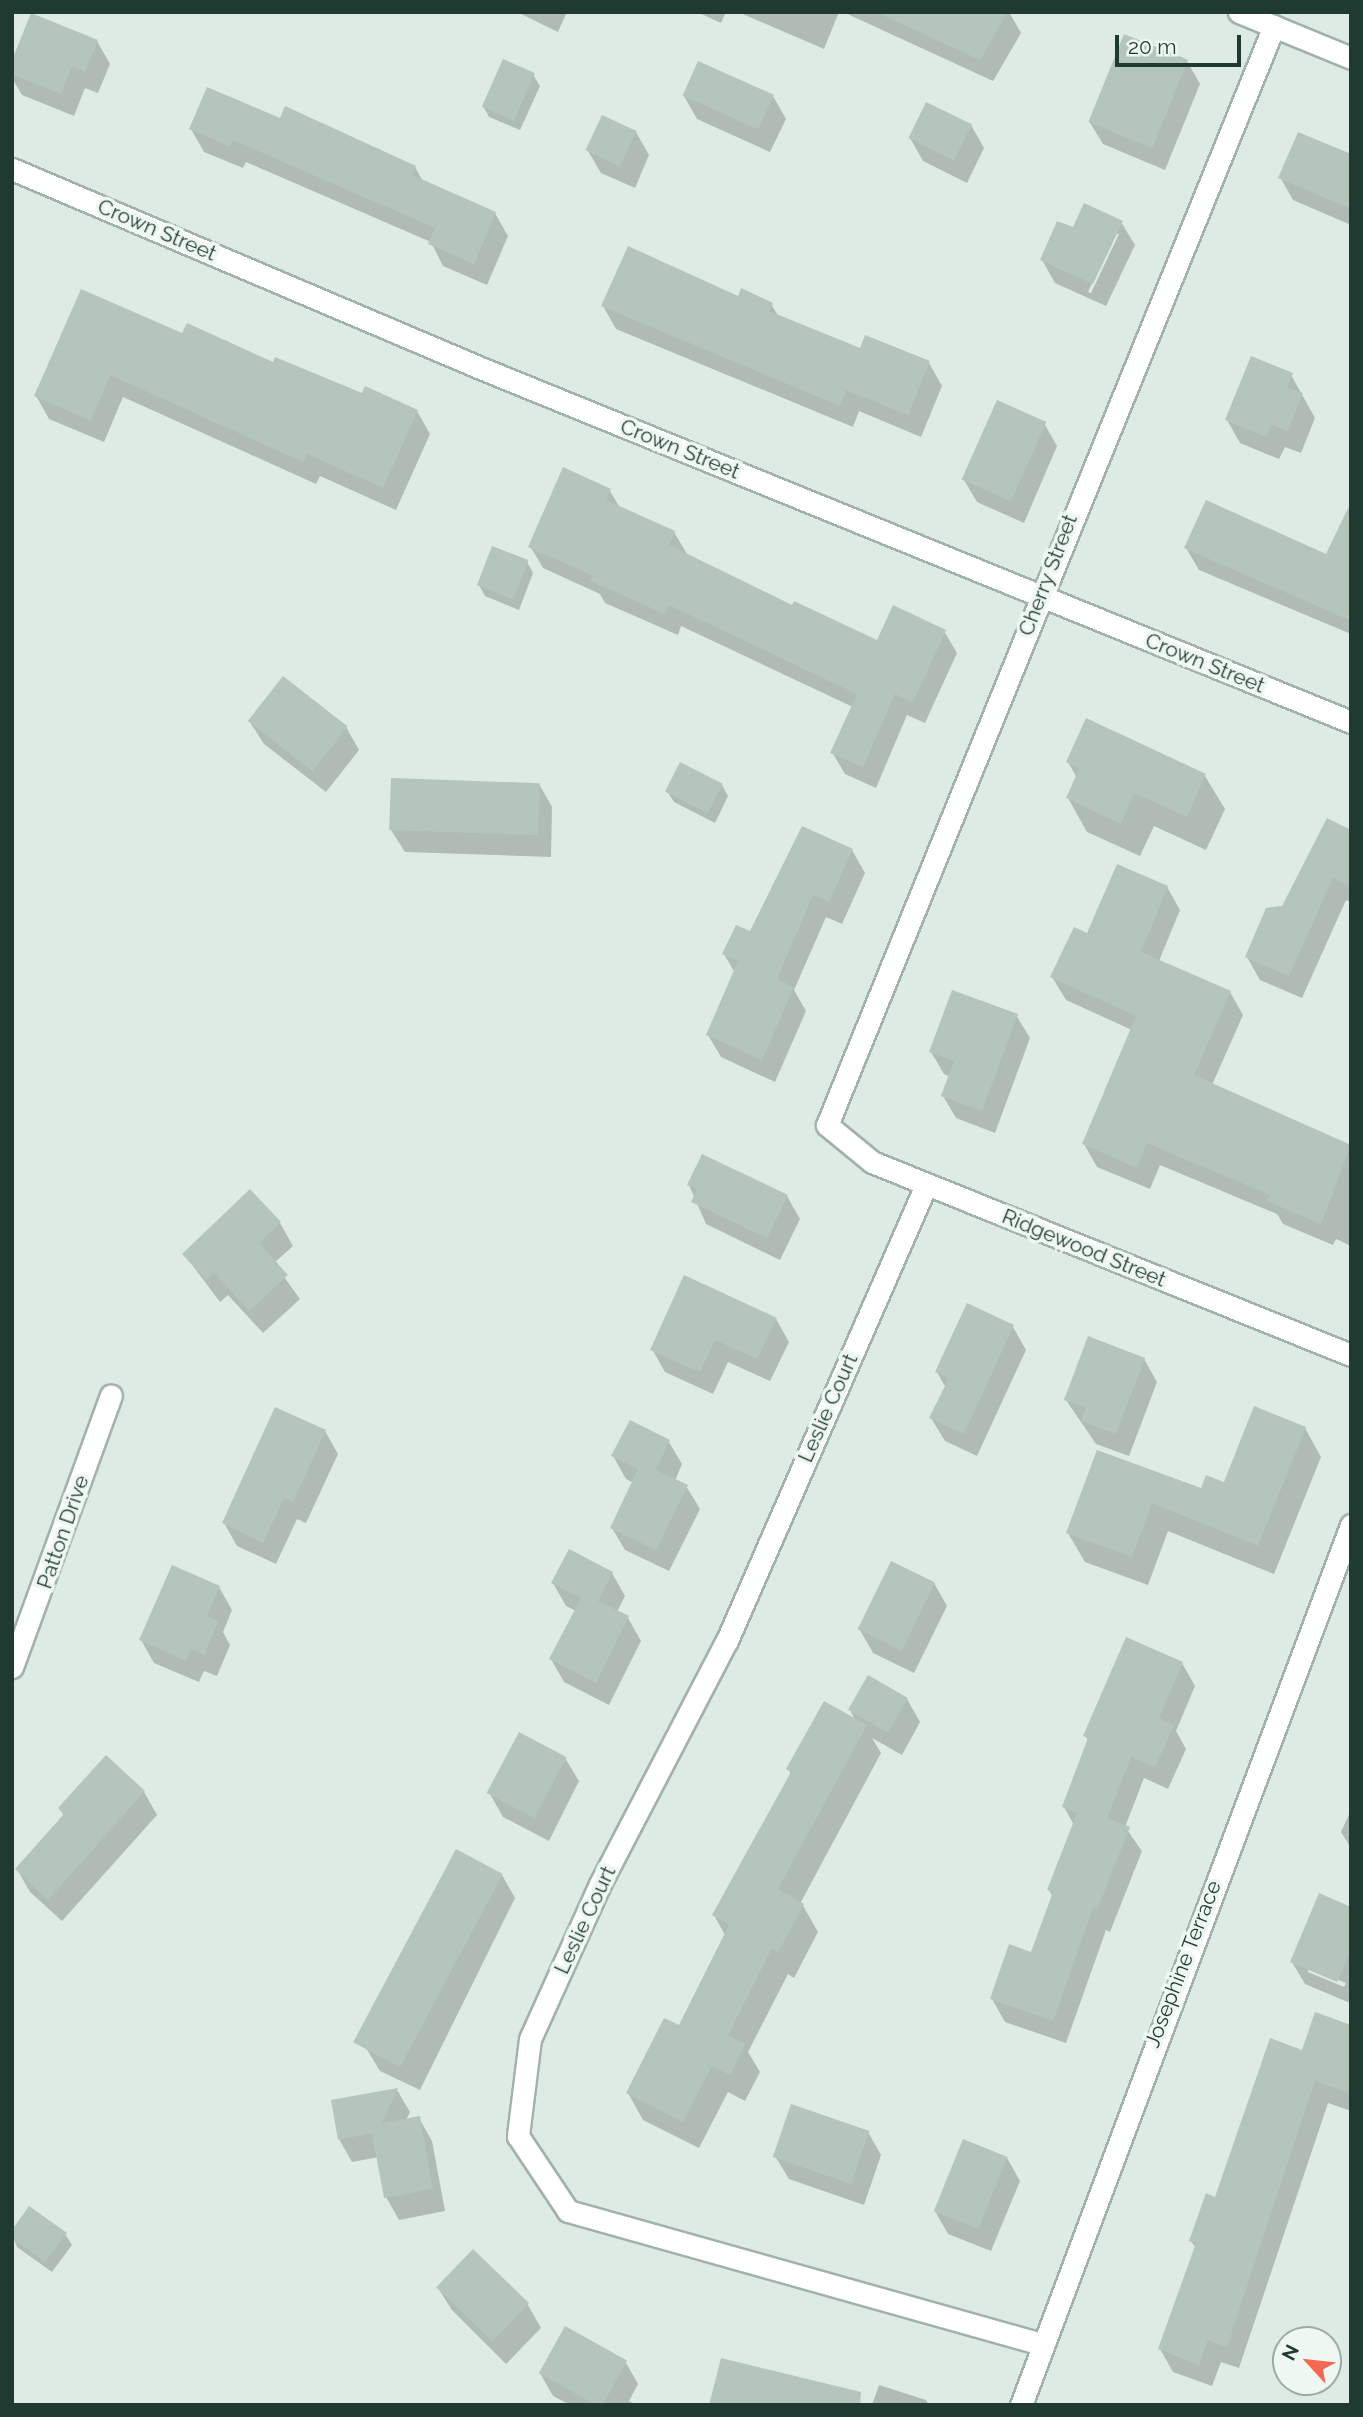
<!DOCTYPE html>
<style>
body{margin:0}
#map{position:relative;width:1363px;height:2417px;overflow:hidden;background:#deeae4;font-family:Raleway,sans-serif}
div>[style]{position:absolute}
.shadow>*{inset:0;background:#0003}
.building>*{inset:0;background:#b4c5bc;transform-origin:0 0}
.roads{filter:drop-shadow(2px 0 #a1b2aa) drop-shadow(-2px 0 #a1b2aa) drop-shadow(0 2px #a1b2aa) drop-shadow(0 -2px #a1b2aa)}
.minor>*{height:21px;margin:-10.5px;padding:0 10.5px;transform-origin:10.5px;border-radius:10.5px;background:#fff}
span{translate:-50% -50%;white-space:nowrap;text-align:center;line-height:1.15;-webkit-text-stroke:7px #eff7f2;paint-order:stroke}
.street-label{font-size:21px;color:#1f3a30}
.frame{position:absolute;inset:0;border:14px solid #1f3a30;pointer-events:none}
.north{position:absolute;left:1272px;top:2326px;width:70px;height:70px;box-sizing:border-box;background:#eff7f2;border:2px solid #9caba4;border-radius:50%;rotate:297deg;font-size:19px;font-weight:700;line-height:28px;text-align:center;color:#1f3a30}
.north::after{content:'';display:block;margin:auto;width:24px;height:32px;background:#f56952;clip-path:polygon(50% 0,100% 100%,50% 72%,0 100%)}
.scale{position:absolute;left:1115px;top:35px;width:126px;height:32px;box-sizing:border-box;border:4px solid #1f3a30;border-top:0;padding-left:9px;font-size:21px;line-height:24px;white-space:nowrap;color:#1f3a30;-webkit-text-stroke:5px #eff7f2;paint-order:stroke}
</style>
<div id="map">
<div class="shadow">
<i style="clip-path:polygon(517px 12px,567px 12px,558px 32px)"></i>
<i style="clip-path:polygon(697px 12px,726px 12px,721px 23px)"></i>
<i style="clip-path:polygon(738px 12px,839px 12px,824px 49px)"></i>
<i style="clip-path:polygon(843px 12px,1009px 12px,1021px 33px,993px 81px)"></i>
<i style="clip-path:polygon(97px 41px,110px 64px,98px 93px,85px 88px,74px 116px,22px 95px,12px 78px,12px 64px)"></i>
<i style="clip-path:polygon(1187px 61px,1200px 84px,1165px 170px,1103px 144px,1089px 121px)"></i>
<i style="clip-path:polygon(533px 75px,540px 86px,520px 130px,489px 117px,483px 106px)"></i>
<i style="clip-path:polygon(684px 96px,773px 96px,786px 119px,770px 152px,697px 119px)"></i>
<i style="clip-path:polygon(280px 120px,415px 167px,424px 183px,495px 213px,508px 236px,487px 285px,443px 266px,431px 242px,246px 162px,243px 168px,204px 152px,191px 129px)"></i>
<i style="clip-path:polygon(971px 125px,984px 148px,967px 183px,923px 161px,910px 138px)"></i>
<i style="clip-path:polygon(636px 132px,649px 155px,635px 188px,601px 173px,588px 151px)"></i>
<i style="clip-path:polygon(1351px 156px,1351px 225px,1293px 200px,1280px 177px)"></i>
<i style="clip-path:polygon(evenodd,1121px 222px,1135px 245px,1106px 306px,1055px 283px,1042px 260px,1121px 222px,1115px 234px,1119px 234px,1091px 293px,1088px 292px,1115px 234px)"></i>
<i style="clip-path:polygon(739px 299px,771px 304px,779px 317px,861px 350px,929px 363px,942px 386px,921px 437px,859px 411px,853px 427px,616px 329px,603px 306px)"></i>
<i style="clip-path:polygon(183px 336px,417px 411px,430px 434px,396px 510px,320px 476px,316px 484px,123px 397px,104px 442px,49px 419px,36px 396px)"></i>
<i style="clip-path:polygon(1291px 375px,1315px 418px,1301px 453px,1285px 447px,1279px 459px,1240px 443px,1227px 420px)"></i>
<i style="clip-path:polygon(1044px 423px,1057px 446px,1024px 523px,977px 502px,964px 480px)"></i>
<i style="clip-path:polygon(610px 491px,620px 508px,674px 532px,687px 554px,793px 608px,878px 643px,944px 631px,957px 653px,925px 723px,907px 715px,876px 788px,845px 774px,832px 752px,853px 707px,681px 626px,678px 635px,605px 603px,600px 594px,543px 568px,530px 546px)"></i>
<i style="clip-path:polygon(1351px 530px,1351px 634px,1199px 570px,1186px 548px,1327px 556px)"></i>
<i style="clip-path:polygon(527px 562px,533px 573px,519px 610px,485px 596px,479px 585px)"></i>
<i style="clip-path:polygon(250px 722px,346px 727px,359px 750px,326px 792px,264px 744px)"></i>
<i style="clip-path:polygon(1068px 762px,1205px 776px,1225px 809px,1206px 850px,1154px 826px,1140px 856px,1087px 832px,1068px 798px,1077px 778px)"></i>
<i style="clip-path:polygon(539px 784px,552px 807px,551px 857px,405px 852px,391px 830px)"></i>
<i style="clip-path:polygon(722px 785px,728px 796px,715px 823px,674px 802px,667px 791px)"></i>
<i style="clip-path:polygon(1351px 831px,1351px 902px,1346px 900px,1302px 998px,1260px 980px,1247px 957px)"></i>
<i style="clip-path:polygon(852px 850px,865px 873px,842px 924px,826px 917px,794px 990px,806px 1011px,775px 1082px,721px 1057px,708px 1035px,735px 973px,724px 954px)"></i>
<i style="clip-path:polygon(1167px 887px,1180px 910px,1159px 961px,1230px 992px,1243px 1015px,1212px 1085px,1351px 1147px,1351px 1246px,1336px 1239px,1333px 1245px,1283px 1224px,1277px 1214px,1160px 1165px,1150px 1189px,1097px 1167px,1084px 1144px,1132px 1030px,1066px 1000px,1052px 977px,1088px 935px)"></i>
<i style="clip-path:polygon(1016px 1015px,1030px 1038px,995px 1133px,956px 1118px,943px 1096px,950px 1077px,944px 1074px,931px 1052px)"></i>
<i style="clip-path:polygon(689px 1185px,787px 1196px,800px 1219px,780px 1260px,706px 1224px)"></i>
<i style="clip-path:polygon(250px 1191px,280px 1223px,293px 1246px,274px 1263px,300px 1299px,263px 1333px,228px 1295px,220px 1302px,184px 1254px)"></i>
<i style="clip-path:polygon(968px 1306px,1013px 1327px,1026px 1350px,977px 1456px,945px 1441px,931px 1418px,946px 1388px,937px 1372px)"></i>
<i style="clip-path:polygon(776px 1319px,789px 1342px,770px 1381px,728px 1362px,713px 1394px,665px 1372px,652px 1349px)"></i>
<i style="clip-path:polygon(1144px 1359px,1157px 1382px,1129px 1456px,1096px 1444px,1066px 1400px)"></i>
<i style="clip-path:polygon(1305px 1428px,1321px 1457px,1274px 1574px,1168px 1531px,1148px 1585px,1085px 1562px,1068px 1533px,1099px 1452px,1202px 1491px,1225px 1484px)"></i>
<i style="clip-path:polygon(325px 1431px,338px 1454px,306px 1523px,297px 1519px,276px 1564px,237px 1546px,224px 1523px)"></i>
<i style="clip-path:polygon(669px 1442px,682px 1464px,675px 1481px,686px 1486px,700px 1509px,669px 1571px,625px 1550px,612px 1528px,634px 1483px,626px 1479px,613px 1456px)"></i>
<i style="clip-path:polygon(612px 1573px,625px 1596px,617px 1612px,628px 1618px,641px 1641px,609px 1705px,564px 1682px,551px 1659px,576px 1611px,566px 1606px,553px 1583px)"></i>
<i style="clip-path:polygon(934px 1583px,947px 1606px,914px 1673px,873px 1653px,860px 1630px)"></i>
<i style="clip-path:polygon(219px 1587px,232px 1610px,223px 1632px,230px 1645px,217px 1676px,204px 1671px,199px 1682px,154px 1663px,141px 1640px)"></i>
<i style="clip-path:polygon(1182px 1663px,1195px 1686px,1176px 1731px,1186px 1749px,1168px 1789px,1144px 1778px,1125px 1827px,1142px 1851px,1110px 1932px,1106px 1930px,1066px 2043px,1005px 2022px,992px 1999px,1032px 1954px,1053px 1897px,1049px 1890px,1074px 1825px,1064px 1807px,1089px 1742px,1085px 1735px)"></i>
<i style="clip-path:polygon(907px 1699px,920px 1722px,902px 1755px,872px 1738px,881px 1753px,801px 1902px,818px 1932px,794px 1978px,788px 1974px,748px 2052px,760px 2072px,745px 2101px,728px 2092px,699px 2148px,643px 2120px,628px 2093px,680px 2028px,725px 1935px,714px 1915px,791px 1774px,788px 1769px,856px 1721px,850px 1710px)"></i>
<i style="clip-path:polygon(106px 1757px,144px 1792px,157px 1815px,62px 1921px,30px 1892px,17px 1869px,64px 1816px,60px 1809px)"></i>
<i style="clip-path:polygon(565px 1758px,579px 1781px,549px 1841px,503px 1817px,490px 1794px)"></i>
<i style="clip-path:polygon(1351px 1810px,1351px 1848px,1341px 1832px)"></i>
<i style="clip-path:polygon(502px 1875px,515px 1898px,420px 2090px,380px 2071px,366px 2048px)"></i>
<i style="clip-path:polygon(evenodd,1351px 1909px,1351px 2002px,1350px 2003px,1305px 1984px,1292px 1962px,1351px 1909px,1308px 1968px,1346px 1983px,1344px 1987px,1308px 1972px,1308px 1968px)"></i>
<i style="clip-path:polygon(1351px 2027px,1351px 2111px,1328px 2103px,1239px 2368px,1221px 2362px,1212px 2386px,1173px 2372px,1160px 2349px,1196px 2248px,1191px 2241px,1303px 2052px)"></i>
<i style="clip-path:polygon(397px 2090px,410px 2112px,406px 2120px,419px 2118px,432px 2141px,445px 2211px,399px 2220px,386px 2197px,379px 2157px,352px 2162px,339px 2139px)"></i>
<i style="clip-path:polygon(868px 2132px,881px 2155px,864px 2205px,789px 2179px,775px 2156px)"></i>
<i style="clip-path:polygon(1007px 2158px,1020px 2181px,991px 2251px,948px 2234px,935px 2211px)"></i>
<i style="clip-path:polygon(12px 2234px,65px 2234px,72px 2245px,52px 2272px,17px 2247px)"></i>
<i style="clip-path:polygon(438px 2288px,528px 2305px,541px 2328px,506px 2364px,452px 2310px)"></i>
<i style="clip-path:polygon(625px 2361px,638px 2384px,629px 2401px,636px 2405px,570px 2405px,553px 2396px,540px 2373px)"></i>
<i style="clip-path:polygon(879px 2385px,926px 2400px,929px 2405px,872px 2405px)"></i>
</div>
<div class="building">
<i style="clip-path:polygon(876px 12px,1008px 12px,980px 60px)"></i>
<i style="clip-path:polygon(31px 13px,98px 40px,85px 72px,72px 66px,61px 94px,12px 74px,12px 60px)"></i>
<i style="left:1124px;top:34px;width:69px;height:95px;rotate:22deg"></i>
<i style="left:503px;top:59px;width:35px;height:52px;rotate:24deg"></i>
<i style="left:698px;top:61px;width:83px;height:38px;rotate:24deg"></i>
<i style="clip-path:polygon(207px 87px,280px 118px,285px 106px,416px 166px,412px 175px,496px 212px,474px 264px,428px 244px,435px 228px,233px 140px,230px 147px,189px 129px)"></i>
<i style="left:926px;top:102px;width:51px;height:40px;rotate:26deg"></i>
<i style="left:602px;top:115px;width:38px;height:39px;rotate:25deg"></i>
<i style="clip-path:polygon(1298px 132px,1351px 154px,1351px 209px,1278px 178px)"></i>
<i style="clip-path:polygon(1084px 203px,1123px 221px,1093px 284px,1040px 260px,1057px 221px,1073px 227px)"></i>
<i style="clip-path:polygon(628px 246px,738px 296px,741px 288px,773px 303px,769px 311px,860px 348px,865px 335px,930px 361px,908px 415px,846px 390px,840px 406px,601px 306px)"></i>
<i style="clip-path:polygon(81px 289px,182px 333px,187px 323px,273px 362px,275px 357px,362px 393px,365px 386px,418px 410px,383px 488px,307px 454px,303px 462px,110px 375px,91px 421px,34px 396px)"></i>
<i style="clip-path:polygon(1251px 356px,1293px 373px,1287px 387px,1303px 393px,1288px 431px,1272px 425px,1266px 437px,1225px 420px)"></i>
<i style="left:997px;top:400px;width:54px;height:87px;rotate:24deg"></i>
<i style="clip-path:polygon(563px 467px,611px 489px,606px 500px,675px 531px,669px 545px,792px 605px,794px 601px,877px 640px,893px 605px,946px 630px,913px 702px,895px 694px,863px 767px,830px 753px,857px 694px,669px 605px,665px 614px,590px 581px,593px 576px,528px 547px)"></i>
<i style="clip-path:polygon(1206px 500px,1326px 554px,1351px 502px,1351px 621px,1184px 548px)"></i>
<i style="left:492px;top:546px;width:39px;height:42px;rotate:21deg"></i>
<i style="left:283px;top:676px;width:82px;height:57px;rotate:38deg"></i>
<i style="clip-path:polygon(1086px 718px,1206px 774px,1187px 817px,1134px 793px,1121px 824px,1066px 798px,1079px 769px,1066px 762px)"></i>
<i style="left:680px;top:762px;width:48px;height:33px;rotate:27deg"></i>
<i style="left:391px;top:778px;width:149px;height:52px;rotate:2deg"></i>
<i style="clip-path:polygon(1327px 818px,1351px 830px,1351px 887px,1333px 878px,1289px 976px,1245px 957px,1266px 908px,1282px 906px)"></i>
<i style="clip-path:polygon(802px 826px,853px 849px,829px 902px,813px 895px,777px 979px,794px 987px,762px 1060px,706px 1035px,738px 961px,722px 954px,736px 925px,750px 931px)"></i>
<i style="clip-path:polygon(1117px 864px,1168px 886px,1141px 952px,1231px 991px,1194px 1075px,1351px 1145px,1321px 1224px,1267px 1201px,1270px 1195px,1147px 1143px,1137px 1168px,1082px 1144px,1136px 1016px,1050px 977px,1074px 927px,1087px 933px)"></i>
<i style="clip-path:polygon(952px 990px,1018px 1014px,982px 1111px,941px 1096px,954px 1061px,929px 1052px)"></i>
<i style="clip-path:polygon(702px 1154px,788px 1195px,767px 1238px,691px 1202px,697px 1189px,687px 1185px)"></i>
<i style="clip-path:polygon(250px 1189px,281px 1222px,259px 1243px,288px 1275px,249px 1311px,214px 1273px,206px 1280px,182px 1254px)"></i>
<i style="clip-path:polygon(684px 1275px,777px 1318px,757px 1359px,715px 1340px,700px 1372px,650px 1350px)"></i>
<i style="clip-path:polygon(967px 1303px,1014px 1325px,964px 1434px,929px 1418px,949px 1378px,935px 1372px)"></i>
<i style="clip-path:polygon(1088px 1336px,1145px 1358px,1116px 1434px,1081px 1421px,1086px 1408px,1064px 1400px)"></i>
<i style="clip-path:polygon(1254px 1406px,1306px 1427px,1258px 1546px,1152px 1503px,1132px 1557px,1066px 1533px,1097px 1450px,1201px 1488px,1206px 1475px,1224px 1482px)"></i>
<i style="clip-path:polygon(275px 1407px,326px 1430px,293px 1502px,284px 1498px,263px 1543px,222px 1523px)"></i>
<i style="clip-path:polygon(630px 1420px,670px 1440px,656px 1470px,688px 1485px,656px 1550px,610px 1528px,638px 1469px,611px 1456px)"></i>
<i style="clip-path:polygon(569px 1549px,613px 1572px,598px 1601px,629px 1616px,596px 1683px,549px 1659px,581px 1598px,551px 1583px)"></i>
<i style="left:891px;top:1561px;width:49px;height:76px;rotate:26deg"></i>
<i style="clip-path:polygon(172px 1565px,220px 1586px,207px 1616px,218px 1621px,204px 1655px,191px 1649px,186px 1661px,139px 1640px)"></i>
<i style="clip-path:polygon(1126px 1637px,1183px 1662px,1159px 1718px,1174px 1725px,1155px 1767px,1131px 1757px,1107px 1818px,1130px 1827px,1097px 1910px,1093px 1908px,1053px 2021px,990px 1999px,1009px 1944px,1031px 1952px,1053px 1892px,1047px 1890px,1077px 1813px,1062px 1807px,1088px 1738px,1083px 1736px)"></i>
<i style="left:868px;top:1675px;width:46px;height:40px;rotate:30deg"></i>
<i style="clip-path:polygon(824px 1701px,867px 1725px,778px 1889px,804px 1904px,778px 1952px,772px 1948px,728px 2035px,745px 2044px,730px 2075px,712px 2066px,683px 2122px,626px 2093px,664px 2018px,679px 2025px,729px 1925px,712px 1915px,791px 1772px,786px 1769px)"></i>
<i style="left:519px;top:1732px;width:54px;height:69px;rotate:28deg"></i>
<i style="clip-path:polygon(106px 1755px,145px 1791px,48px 1900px,15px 1869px,64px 1814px,58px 1808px)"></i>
<i style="left:456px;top:1849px;width:53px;height:219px;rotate:28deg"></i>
<i style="clip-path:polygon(1319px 1893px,1351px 1907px,1351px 1950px,1337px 1982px,1290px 1962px)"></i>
<i style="clip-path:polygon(1315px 2012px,1351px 2025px,1351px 2094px,1315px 2081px,1227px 2347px,1208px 2340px,1199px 2365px,1158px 2349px,1196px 2243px,1189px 2241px,1206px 2193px,1215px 2197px,1270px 2038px,1302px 2050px)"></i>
<i style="clip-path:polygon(398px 2088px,382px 2123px,420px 2116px,433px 2189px,384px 2198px,372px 2133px,338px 2140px,331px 2100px)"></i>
<i style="left:791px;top:2104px;width:83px;height:56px;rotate:19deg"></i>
<i style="left:963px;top:2139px;width:48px;height:78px;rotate:22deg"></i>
<i style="clip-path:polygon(29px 2206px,67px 2233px,45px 2262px,12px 2238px,12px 2230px)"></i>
<i style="left:473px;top:2249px;width:78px;height:53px;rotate:44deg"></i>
<i style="left:565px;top:2326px;width:71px;height:54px;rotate:29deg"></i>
<i style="clip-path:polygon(721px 2358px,861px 2392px,860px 2405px,709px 2405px)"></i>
</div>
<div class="roads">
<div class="minor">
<i style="left:1239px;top:12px;width:121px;rotate:22.3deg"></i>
<i style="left:1274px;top:26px;width:1186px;rotate:112.13deg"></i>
<i style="left:827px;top:1125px;width:58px;rotate:39.4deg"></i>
<i style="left:872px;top:1162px;width:516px;rotate:21.95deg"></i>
<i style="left:12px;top:169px;width:512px;rotate:23.01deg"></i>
<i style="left:483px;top:369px;width:937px;rotate:22.13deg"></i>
<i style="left:926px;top:1185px;width:497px;rotate:113.6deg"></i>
<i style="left:727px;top:1640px;width:275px;rotate:117.5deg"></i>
<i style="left:600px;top:1884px;width:170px;rotate:114.3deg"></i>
<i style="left:530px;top:2039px;width:98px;rotate:97.1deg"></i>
<i style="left:518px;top:2136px;width:90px;rotate:56.3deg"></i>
<i style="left:568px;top:2211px;width:491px;rotate:15.7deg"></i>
<i style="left:12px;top:1667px;width:289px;rotate:-70deg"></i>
<i style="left:1021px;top:2405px;width:940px;rotate:-69.44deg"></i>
</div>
</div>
<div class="street-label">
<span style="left:157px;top:230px;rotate:23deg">Crown Street</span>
<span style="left:680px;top:449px;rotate:22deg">Crown Street</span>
<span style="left:1048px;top:575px;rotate:-69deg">Cherry Street</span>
<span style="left:1205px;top:663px;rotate:22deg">Crown Street</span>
<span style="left:1084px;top:1248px;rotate:22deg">Ridgewood Street</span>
<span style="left:828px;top:1408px;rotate:-66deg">Leslie Court</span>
<span style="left:63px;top:1532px;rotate:-71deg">Patton Drive</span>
<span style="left:585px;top:1920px;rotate:-65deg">Leslie Court</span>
<span style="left:1183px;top:1964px;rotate:-69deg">Josephine Terrace</span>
</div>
<div class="frame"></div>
<div class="north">N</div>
<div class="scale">20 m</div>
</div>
